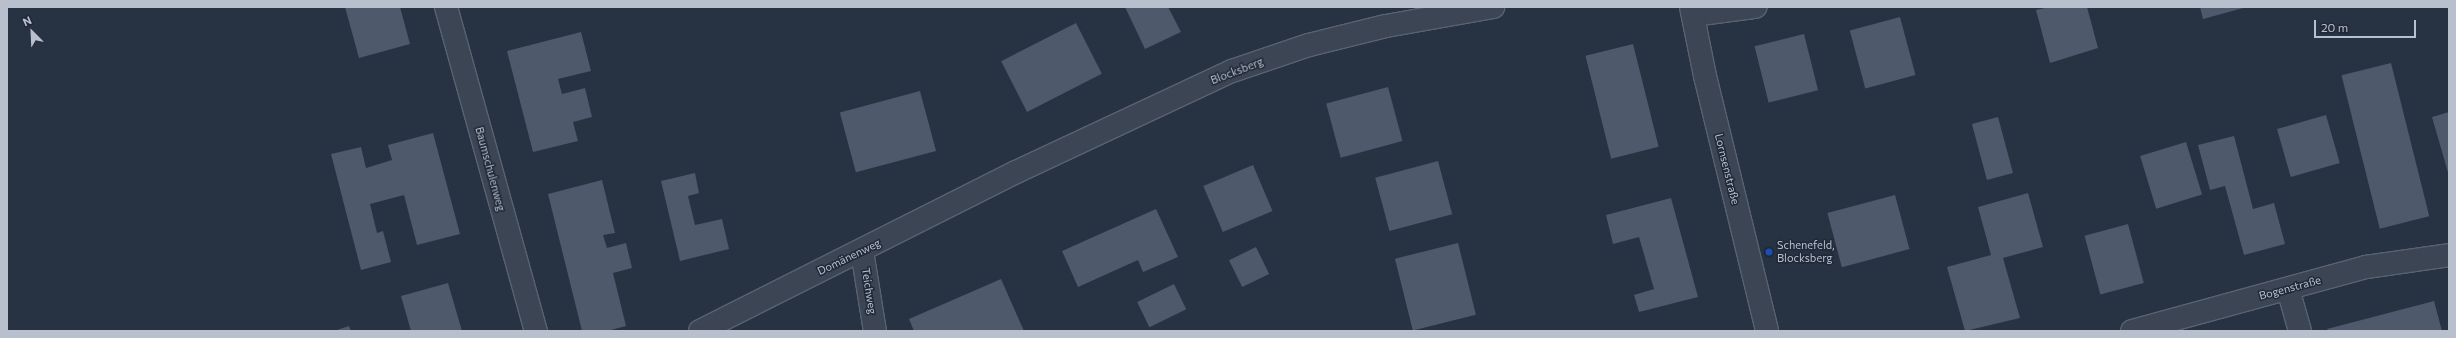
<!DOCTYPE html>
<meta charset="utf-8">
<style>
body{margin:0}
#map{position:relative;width:2456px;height:338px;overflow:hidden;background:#273243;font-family:Commissioner,sans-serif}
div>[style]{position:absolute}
.building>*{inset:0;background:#4e596c;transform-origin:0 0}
.roads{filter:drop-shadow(1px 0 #5a6270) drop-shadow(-1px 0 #5a6270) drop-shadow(0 1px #5a6270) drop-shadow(0 -1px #5a6270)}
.minor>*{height:22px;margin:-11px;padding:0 11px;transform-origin:11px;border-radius:11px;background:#3c4553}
.tertiary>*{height:22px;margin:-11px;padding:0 11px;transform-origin:11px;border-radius:11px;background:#3c4553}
.dots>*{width:11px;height:11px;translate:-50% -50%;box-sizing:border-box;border:2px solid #202938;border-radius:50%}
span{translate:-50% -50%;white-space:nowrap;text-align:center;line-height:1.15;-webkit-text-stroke:3px #202938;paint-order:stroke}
.street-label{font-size:11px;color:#b9c0cd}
.poi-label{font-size:11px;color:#b9c0cd}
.left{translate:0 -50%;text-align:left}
.frame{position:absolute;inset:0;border:8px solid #b9c0cd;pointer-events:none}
.north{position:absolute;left:12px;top:12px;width:40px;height:40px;-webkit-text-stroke:3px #202938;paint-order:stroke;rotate:336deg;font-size:11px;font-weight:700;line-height:16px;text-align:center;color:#b9c0cd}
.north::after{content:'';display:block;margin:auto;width:14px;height:18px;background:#b9c0cd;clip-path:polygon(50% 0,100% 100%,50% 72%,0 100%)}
.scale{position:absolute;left:2314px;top:20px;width:102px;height:18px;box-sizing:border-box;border:2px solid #b9c0cd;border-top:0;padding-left:5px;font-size:12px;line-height:14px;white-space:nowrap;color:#b9c0cd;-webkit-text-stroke:3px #202938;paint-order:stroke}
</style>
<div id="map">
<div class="building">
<i style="clip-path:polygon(345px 7px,400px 7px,410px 44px,359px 58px)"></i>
<i style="clip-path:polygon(1125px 7px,1168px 7px,1181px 32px,1145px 49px)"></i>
<i style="clip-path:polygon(2049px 7px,2087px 7px,2098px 48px,2050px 63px,2036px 10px)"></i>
<i style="clip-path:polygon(2200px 7px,2247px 7px,2203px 19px)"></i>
<i style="left:1900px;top:17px;width:60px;height:52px;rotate:75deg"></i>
<i style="left:1076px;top:23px;width:57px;height:84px;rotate:63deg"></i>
<i style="clip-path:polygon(581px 32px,591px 71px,558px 79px,562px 94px,585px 88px,592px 117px,573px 122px,578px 141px,533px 152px,507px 51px)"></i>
<i style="left:1804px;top:34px;width:58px;height:51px;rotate:76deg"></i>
<i style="left:1633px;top:44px;width:106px;height:49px;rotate:76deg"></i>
<i style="left:2391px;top:63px;width:158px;height:51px;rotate:76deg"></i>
<i style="left:1388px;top:87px;width:56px;height:64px;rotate:75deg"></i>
<i style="left:920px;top:91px;width:62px;height:83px;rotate:75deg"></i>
<i style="clip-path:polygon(2449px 112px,2449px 176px,2432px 117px)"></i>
<i style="left:2326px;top:115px;width:50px;height:51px;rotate:74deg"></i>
<i style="left:1998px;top:117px;width:58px;height:27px;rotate:75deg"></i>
<i style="clip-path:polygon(433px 133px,460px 234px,417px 245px,404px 195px,370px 204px,377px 233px,383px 231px,391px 262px,361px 270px,331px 154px,361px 147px,366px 168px,392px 160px,388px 145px)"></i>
<i style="clip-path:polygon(2234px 136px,2253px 209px,2274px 203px,2285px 244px,2244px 255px,2225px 186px,2210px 190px,2198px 145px)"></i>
<i style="left:2186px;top:142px;width:55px;height:48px;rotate:73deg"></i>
<i style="left:1438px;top:161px;width:55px;height:65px;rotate:75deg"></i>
<i style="left:1253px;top:165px;width:50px;height:54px;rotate:67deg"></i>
<i style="clip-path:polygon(695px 173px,699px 193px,688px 196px,695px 225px,722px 219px,729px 249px,680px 261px,661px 181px)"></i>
<i style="clip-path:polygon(602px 180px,615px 233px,603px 235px,607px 248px,626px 243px,632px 268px,613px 273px,626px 326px,607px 331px,582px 331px,548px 194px)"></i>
<i style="clip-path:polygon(2028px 193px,2043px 247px,2003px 258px,2020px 318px,1965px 331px,1947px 267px,1991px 255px,1978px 207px)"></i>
<i style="left:1895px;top:195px;width:56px;height:70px;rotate:75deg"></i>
<i style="clip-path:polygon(1671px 198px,1698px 297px,1639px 312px,1634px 295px,1654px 289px,1639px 237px,1613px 244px,1606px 215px)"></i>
<i style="clip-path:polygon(1156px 209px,1178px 257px,1143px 272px,1138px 260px,1078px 287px,1062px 251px)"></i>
<i style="left:2128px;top:224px;width:61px;height:45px;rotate:75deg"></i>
<i style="left:1458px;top:243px;width:74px;height:65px;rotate:76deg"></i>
<i style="left:1256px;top:247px;width:30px;height:30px;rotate:64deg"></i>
<i style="clip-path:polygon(1001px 279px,1024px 331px,914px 331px,909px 319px)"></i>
<i style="clip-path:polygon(448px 283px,462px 331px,411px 331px,401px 296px)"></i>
<i style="left:1174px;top:284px;width:28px;height:41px;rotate:64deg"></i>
<i style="clip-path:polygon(2434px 301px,2442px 331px,2328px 331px,2327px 329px)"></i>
<i style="clip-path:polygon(349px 326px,351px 331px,334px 331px)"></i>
</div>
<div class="roads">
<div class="minor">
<i style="left:446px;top:7px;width:336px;rotate:74.5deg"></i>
<i style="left:1693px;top:15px;width:63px;rotate:-7.4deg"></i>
<i style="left:862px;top:251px;width:81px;rotate:80.8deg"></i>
<i style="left:2288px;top:289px;width:44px;rotate:74.1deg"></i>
<i style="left:700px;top:331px;width:354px;rotate:-26.7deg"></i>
<i style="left:1016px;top:172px;width:238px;rotate:-25.1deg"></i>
<i style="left:1232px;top:71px;width:81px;rotate:-18.7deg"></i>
<i style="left:1309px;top:45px;width:79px;rotate:-13.9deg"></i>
<i style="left:1386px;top:26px;width:109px;rotate:-10.1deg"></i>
<i style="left:2132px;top:331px;width:243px;rotate:-15.3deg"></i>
<i style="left:2366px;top:267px;width:84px;rotate:-8.2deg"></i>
</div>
<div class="tertiary">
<i style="left:1691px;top:7px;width:70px;rotate:78.5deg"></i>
<i style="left:1705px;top:76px;width:262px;rotate:76.3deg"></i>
</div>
</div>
<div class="dots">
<i style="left:1769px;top:252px;background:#1a4fb4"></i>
</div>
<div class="street-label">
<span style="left:1237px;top:71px;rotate:-21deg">Blocksberg</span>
<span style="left:490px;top:169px;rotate:75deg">Baumschulenweg</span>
<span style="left:1727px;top:169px;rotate:76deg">Lornsenstraße</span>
<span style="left:849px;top:257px;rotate:-26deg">Domänenweg</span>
<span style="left:2290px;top:288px;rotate:-15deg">Bogenstraße</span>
<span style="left:869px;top:291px;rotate:81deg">Teichweg</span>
</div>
<div class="poi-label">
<span class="left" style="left:1777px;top:252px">Schenefeld,<br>Blocksberg</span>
</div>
<div class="frame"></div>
<div class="north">N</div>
<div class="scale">20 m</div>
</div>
